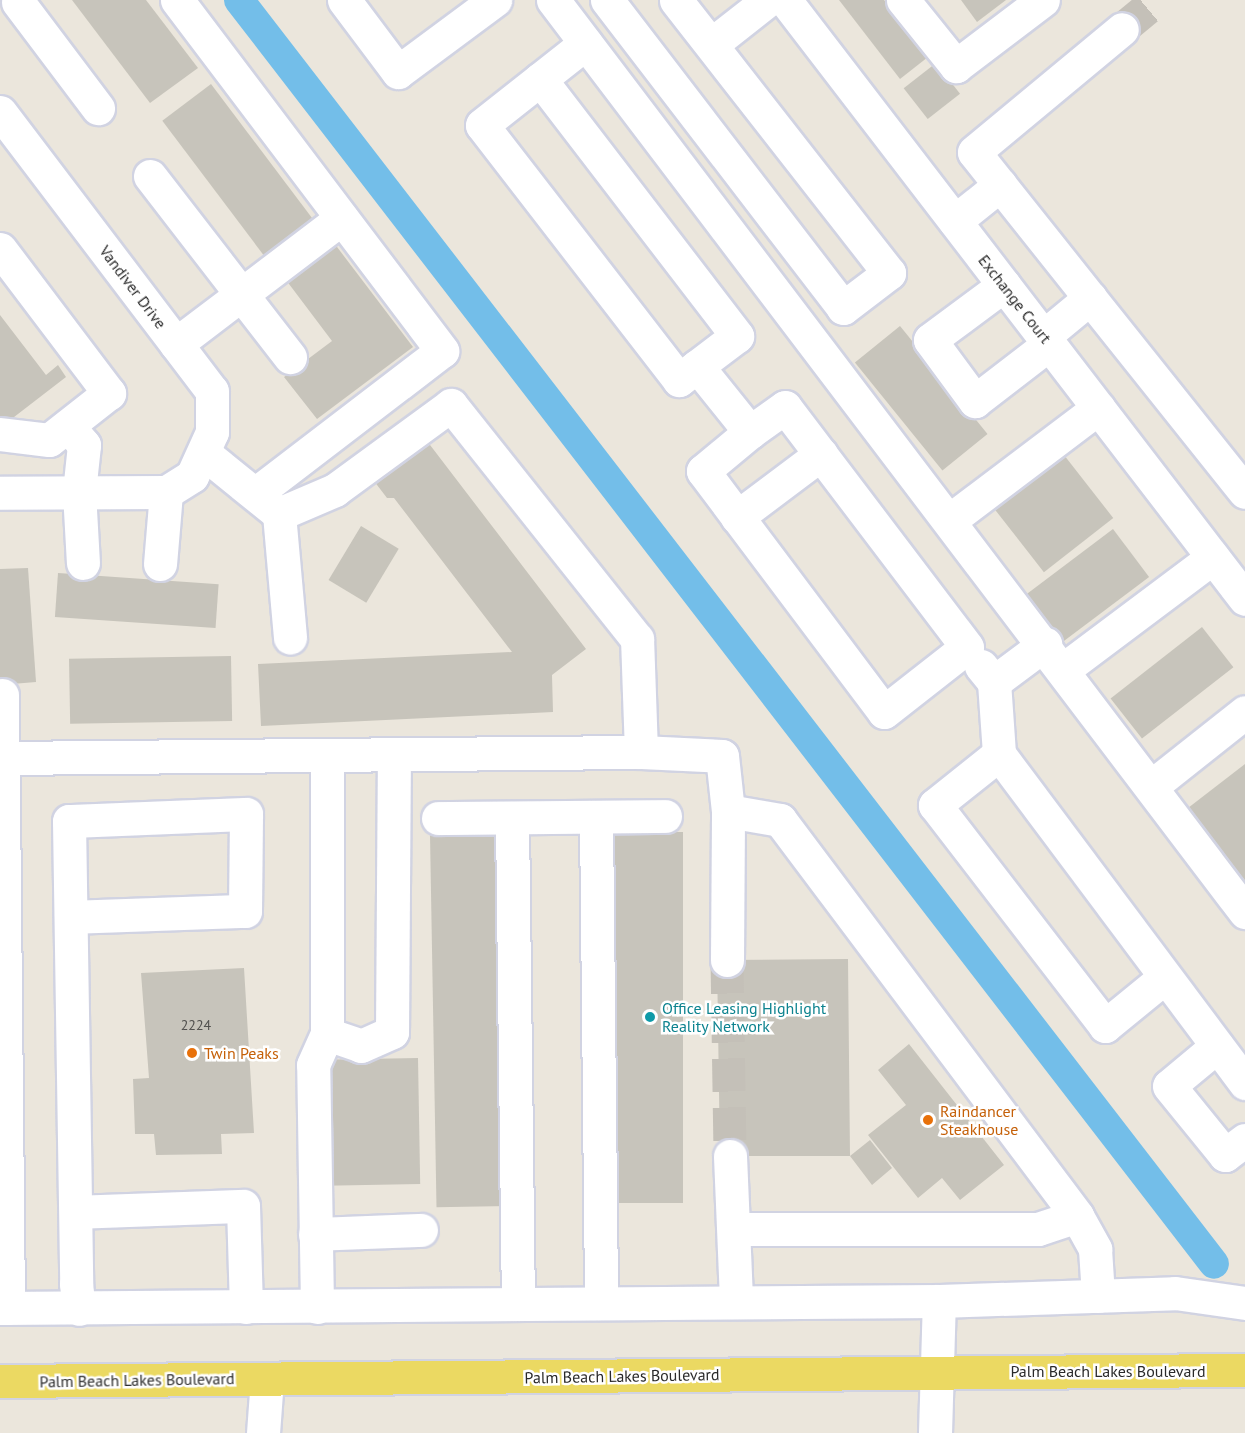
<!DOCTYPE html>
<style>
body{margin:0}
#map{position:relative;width:1245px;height:1433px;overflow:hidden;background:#ebe6dc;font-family:"PT Sans",sans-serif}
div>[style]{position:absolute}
.canal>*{height:30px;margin:-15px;padding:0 15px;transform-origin:15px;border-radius:15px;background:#73bee9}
.building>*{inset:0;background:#c7c4bb;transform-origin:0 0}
.minor-tunnel>*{height:33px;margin-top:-16.5px;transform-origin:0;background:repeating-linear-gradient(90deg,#c4c0b8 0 33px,transparent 0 49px)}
.roads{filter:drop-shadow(2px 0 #d1d3e2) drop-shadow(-2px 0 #d1d3e2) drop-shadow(0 2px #d1d3e2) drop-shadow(0 -2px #d1d3e2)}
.minor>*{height:33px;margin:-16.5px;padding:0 16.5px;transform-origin:16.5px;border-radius:16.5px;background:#fff}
.major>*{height:33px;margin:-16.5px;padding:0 16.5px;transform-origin:16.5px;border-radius:16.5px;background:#ebd962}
.dots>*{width:16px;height:16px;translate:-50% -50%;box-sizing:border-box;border:3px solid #fff;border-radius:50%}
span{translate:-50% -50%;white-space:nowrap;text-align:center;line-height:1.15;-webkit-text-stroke:5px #fff;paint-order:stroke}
.number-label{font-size:14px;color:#51504e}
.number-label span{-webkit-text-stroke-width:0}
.street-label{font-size:16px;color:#2a2a2a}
.culture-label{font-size:16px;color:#0d838f}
.left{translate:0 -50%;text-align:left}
.food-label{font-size:16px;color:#c56008}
</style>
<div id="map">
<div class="canal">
<i style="left:239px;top:0;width:1596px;rotate:52.35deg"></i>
</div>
<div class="building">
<i style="clip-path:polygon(72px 0,146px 0,198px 68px,150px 103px)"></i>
<i style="clip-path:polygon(839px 0,884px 0,928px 57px,900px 79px)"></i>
<i style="clip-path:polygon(961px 0,1006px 0,977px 22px)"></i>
<i style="left:936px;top:63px;width:39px;height:41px;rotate:52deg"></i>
<i style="left:211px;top:84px;width:171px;height:61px;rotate:53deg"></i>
<i style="clip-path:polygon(334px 243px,413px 347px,317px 419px,284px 377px,332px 341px,286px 280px)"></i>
<i style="clip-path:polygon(0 315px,46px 375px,58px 365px,66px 377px,5px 424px,0 417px)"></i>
<i style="left:900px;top:326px;width:139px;height:58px;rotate:51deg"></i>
<i style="clip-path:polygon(427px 441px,586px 649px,552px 675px,553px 712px,261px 726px,258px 664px,512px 652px,394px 498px,387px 498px,374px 481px)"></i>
<i style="left:1064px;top:455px;width:80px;height:88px;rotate:52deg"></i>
<i style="left:361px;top:526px;width:44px;height:63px;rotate:31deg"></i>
<i style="left:1113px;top:529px;width:60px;height:110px;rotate:53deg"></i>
<i style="clip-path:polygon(28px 568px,36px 682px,0 685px,0 569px)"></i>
<i style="left:58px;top:573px;width:161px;height:44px;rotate:4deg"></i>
<i style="left:1202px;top:627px;width:51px;height:116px;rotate:52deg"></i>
<i style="left:231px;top:656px;width:65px;height:162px;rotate:89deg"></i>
<i style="clip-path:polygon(1245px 764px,1245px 881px,1188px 808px)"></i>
<i style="left:614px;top:832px;width:69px;height:371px"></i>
<i style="left:502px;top:834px;width:372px;height:72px;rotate:89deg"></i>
<i style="clip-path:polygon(848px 959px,850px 1156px,870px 1140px,892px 1168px,872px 1185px,850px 1156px,720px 1156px,717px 960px)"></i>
<i style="clip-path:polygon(244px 968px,254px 1133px,221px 1134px,222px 1154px,156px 1155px,154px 1134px,135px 1134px,133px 1079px,149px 1078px,141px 973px)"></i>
<i style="clip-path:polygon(909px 1044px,1004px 1165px,960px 1200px,942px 1178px,918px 1198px,868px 1135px,906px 1105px,878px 1070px)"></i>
<i style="left:418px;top:1058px;width:126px;height:95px;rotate:89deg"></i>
</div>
<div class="minor-tunnel">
<i style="left:1122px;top:29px;width:45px;rotate:-39.6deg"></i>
<i style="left:727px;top:960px;width:196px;rotate:89.1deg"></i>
</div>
<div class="roads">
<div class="minor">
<i style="left:177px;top:0;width:440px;rotate:52.9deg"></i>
<i style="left:442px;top:351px;width:235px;rotate:142.6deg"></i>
<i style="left:344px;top:0;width:90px;rotate:53.1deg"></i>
<i style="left:398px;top:72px;width:121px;rotate:-36.6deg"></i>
<i style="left:553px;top:0;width:1145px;rotate:52.81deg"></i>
<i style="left:607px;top:0;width:388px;rotate:52.5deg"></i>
<i style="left:843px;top:308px;width:58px;rotate:-37.3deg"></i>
<i style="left:889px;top:273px;width:346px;rotate:-128deg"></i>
<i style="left:785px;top:0;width:755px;rotate:52.48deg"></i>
<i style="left:903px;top:0;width:85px;rotate:51.2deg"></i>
<i style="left:956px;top:66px;width:109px;rotate:-37.2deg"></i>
<i style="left:18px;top:2px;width:133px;rotate:53deg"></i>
<i style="left:712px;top:44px;width:71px;rotate:-38.2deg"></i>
<i style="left:540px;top:79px;width:324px;rotate:52.5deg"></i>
<i style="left:737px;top:336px;width:73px;rotate:142.8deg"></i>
<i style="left:679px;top:380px;width:322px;rotate:-127.7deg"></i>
<i style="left:482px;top:125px;width:132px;rotate:-38.3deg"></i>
<i style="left:0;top:112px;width:350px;rotate:52.8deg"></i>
<i style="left:212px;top:391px;width:41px;rotate:90deg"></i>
<i style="left:212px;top:432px;width:48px;rotate:114.4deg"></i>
<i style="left:192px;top:476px;width:31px;rotate:148deg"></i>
<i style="left:166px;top:492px;width:166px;rotate:179.7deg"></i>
<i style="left:150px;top:176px;width:229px;rotate:52.3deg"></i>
<i style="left:955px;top:221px;width:58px;rotate:-38.7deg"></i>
<i style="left:0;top:249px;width:181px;rotate:52.9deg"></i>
<i style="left:109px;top:393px;width:76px;rotate:141.9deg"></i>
<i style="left:49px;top:440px;width:49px;rotate:-173deg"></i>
<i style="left:1004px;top:285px;width:92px;rotate:143.4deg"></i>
<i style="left:930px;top:340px;width:76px;rotate:53.6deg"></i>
<i style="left:975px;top:401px;width:93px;rotate:-37.6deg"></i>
<i style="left:1090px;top:298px;width:248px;rotate:51.4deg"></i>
<i style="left:1044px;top:336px;width:60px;rotate:-39.6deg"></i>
<i style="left:1090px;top:298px;width:186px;rotate:-128.5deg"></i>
<i style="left:974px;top:152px;width:192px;rotate:-39.7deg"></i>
<i style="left:176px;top:344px;width:208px;rotate:-37.2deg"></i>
<i style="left:697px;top:366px;width:85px;rotate:51.2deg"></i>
<i style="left:750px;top:432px;width:61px;rotate:140.3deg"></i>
<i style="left:703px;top:471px;width:301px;rotate:53.1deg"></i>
<i style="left:884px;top:712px;width:105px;rotate:-38.1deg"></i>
<i style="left:967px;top:647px;width:301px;rotate:-127.2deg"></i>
<i style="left:785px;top:407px;width:43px;rotate:144.5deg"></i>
<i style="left:68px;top:426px;width:25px;rotate:50deg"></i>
<i style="left:84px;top:445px;width:47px;rotate:96.1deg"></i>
<i style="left:79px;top:492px;width:71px;rotate:86.8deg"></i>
<i style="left:205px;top:454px;width:95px;rotate:39deg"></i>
<i style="left:279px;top:514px;width:124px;rotate:84.9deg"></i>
<i style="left:737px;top:517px;width:105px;rotate:-36.9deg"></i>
<i style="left:950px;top:520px;width:186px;rotate:-37.1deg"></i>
<i style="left:160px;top:564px;width:72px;rotate:-85.2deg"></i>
<i style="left:981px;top:666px;width:21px;rotate:51deg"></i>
<i style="left:994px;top:682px;width:64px;rotate:-36.7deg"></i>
<i style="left:1064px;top:669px;width:186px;rotate:-36.9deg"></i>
<i style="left:994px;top:682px;width:72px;rotate:86deg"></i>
<i style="left:999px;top:754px;width:411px;rotate:53.2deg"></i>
<i style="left:2px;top:695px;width:613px;rotate:89.44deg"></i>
<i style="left:641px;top:752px;width:81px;rotate:2.8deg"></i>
<i style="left:722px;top:756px;width:55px;rotate:83.8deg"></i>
<i style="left:999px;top:754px;width:82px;rotate:141.4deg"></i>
<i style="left:935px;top:805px;width:279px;rotate:52.4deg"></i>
<i style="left:1105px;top:1026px;width:77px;rotate:-39.2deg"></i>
<i style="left:0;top:758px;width:641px;rotate:-0.54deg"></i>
<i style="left:641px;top:752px;width:113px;rotate:-92deg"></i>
<i style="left:637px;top:639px;width:299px;rotate:-128.5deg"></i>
<i style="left:451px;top:405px;width:144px;rotate:143.8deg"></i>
<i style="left:335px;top:490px;width:61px;rotate:156.8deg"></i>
<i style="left:1153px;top:785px;width:117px;rotate:-38.4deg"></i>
<i style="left:596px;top:817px;width:484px;rotate:89.4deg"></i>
<i style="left:438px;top:818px;width:227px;rotate:-0.5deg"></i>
<i style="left:512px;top:818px;width:486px;rotate:89.3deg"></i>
<i style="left:71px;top:917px;width:174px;rotate:-2deg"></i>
<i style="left:245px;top:911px;width:97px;rotate:-89.4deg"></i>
<i style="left:246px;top:814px;width:177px;rotate:177.7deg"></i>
<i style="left:69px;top:821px;width:463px;rotate:89.1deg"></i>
<i style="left:76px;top:1284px;width:25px;rotate:83deg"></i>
<i style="left:727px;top:960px;width:149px;rotate:-89.6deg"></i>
<i style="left:728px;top:811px;width:53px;rotate:9.8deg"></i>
<i style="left:780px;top:820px;width:495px;rotate:53.1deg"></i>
<i style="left:1077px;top:1216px;width:38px;rotate:61deg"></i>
<i style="left:1095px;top:1249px;width:47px;rotate:86.3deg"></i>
<i style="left:327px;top:1034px;width:36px;rotate:19deg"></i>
<i style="left:361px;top:1046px;width:34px;rotate:-24deg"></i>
<i style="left:392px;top:1032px;width:278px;rotate:-89.6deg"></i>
<i style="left:1217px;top:1046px;width:62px;rotate:140.2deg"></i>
<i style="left:1169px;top:1086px;width:89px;rotate:50.9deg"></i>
<i style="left:1225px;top:1155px;width:25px;rotate:-37deg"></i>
<i style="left:730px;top:1156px;width:144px;rotate:87.6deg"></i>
<i style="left:76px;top:1212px;width:167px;rotate:-2.1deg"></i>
<i style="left:243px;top:1206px;width:101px;rotate:88.3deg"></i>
<i style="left:735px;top:1229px;width:303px"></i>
<i style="left:1038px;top:1229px;width:41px;rotate:-18.4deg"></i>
<i style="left:315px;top:1234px;width:106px;rotate:-2.2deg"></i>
<i style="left:317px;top:1307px;width:242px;rotate:-90.9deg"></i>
<i style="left:313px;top:1065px;width:34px;rotate:-66deg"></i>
<i style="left:327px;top:1034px;width:275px;rotate:-90deg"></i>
<i style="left:0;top:1308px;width:939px;rotate:-0.43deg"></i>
<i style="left:939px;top:1301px;width:236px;rotate:-1.9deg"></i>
<i style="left:1175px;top:1293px;width:71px;rotate:8.1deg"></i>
<i style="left:263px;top:1433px;width:54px;rotate:-85.8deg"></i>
<i style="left:935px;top:1433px;width:132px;rotate:-88.3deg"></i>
</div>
<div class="major">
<i style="left:0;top:1381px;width:1245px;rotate:-0.51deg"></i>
</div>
</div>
<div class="dots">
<i style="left:650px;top:1017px;background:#0f9aa8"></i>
<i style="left:192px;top:1053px;background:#e8710a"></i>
<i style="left:928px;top:1120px;background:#e8710a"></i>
</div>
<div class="number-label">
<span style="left:196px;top:1025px">2224</span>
</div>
<div class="street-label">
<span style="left:133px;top:287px;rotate:53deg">Vandiver Drive</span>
<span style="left:1015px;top:299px;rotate:52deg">Exchange Court</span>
<span style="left:1108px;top:1371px">Palm Beach Lakes Boulevard</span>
<span style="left:622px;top:1376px;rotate:-1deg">Palm Beach Lakes Boulevard</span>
<span style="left:137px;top:1380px;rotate:-1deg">Palm Beach Lakes Boulevard</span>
</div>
<div class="culture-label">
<span class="left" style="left:662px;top:1017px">Office Leasing Highlight<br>Reality Network</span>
</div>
<div class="food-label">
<span class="left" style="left:204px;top:1053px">Twin Peaks</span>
<span class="left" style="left:940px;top:1120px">Raindancer<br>Steakhouse</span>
</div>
</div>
